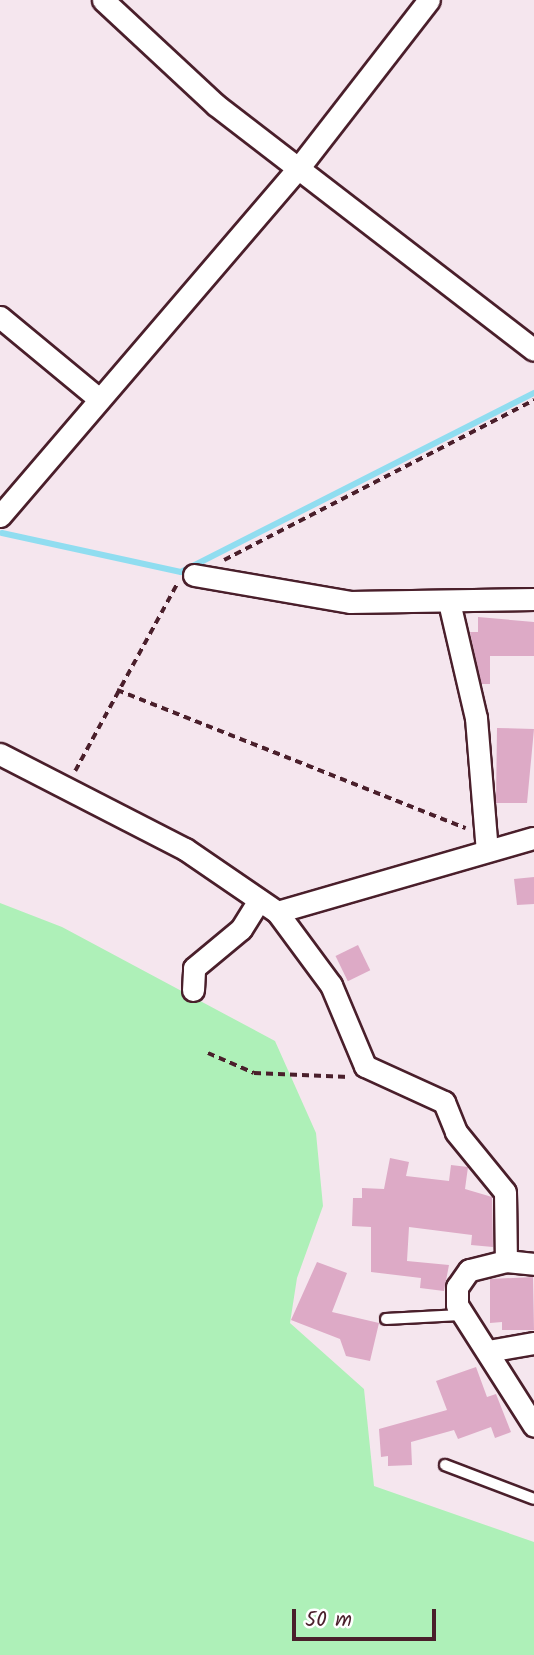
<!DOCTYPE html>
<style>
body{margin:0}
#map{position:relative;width:534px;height:1655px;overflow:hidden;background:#f5e6ee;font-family:Kalam,sans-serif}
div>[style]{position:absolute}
.green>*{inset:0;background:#aef0b8}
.stream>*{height:6px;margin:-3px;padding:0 3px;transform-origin:3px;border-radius:3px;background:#90ddf0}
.building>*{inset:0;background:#ddaac6;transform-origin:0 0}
.path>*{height:3.5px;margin-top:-1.75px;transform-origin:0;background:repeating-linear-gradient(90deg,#4a1f2b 0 7px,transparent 0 12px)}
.roads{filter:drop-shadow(2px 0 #4a1f2b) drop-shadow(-2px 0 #4a1f2b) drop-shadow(0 2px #4a1f2b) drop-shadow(0 -2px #4a1f2b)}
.service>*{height:10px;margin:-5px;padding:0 5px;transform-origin:5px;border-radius:5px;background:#fff}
.minor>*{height:21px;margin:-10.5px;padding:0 10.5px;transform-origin:10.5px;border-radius:10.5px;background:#fff}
span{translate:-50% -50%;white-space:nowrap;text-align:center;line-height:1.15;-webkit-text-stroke:5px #fff;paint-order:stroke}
.scale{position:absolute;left:292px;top:1609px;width:144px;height:32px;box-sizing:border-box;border:4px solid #4a1f2b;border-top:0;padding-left:9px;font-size:21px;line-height:24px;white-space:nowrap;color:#4a1f2b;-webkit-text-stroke:5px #fff;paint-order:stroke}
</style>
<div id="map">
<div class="green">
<i style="clip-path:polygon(0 903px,62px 927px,275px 1041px,316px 1133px,323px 1206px,297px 1278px,290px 1323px,364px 1389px,374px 1486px,534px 1542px,534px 1655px,0 1655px)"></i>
</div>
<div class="stream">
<i style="left:2px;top:533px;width:183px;rotate:12.3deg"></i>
<i style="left:181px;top:572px;width:396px;rotate:-26.9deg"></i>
</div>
<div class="building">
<i style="clip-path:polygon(478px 617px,534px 622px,534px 656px,490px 656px,490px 684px,481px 684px,470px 632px,478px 632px)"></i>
<i style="clip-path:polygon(497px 728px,534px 729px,527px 803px,496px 803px)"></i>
<i style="clip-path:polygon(534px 877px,534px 904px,517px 905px,514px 879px)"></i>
<i style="left:358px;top:945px;width:28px;height:25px;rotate:64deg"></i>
<i style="clip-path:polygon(390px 1158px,409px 1162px,406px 1176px,449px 1181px,451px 1165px,468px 1167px,465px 1189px,492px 1197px,493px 1247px,471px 1245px,472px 1235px,409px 1227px,407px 1261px,449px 1265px,444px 1291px,420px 1288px,421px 1278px,371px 1272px,371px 1227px,352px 1226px,353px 1198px,362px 1198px,362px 1188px,384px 1189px)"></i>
<i style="clip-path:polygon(317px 1262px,347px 1273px,332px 1312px,379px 1323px,370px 1361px,346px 1356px,340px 1339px,291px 1320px)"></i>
<i style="clip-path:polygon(533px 1277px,534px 1330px,502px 1330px,502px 1322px,490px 1323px,490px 1279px)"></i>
<i style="clip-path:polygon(476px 1367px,487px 1397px,496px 1394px,511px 1432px,495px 1438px,491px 1427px,458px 1439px,454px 1430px,411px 1442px,412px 1465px,388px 1466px,388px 1456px,381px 1457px,379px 1429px,447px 1410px,436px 1381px)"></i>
</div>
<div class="path">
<i style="left:224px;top:560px;width:349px;rotate:-27.3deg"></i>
<i style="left:117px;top:690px;width:375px;rotate:21.6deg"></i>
<i style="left:75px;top:771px;width:213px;rotate:-61.4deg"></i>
<i style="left:208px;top:1053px;width:50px;rotate:23.5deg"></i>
<i style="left:254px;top:1073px;width:95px;rotate:2.4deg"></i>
</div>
<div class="roads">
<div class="service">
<i style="left:386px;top:1319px;width:74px;rotate:-3.1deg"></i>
<i style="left:445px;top:1465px;width:95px;rotate:20.9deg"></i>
</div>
<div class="minor">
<i style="left:103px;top:0;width:154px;rotate:42.9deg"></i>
<i style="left:216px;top:105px;width:401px;rotate:37.6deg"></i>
<i style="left:0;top:317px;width:129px;rotate:39.6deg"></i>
<i style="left:0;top:516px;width:456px;rotate:-49.4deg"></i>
<i style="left:297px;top:170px;width:215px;rotate:-52.2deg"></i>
<i style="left:194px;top:575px;width:158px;rotate:9.8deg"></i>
<i style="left:350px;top:602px;width:184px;rotate:-0.9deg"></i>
<i style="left:449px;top:602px;width:119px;rotate:76.9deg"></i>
<i style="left:476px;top:718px;width:133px;rotate:85.3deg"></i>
<i style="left:0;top:754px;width:208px;rotate:27.2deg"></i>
<i style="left:185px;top:849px;width:112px;rotate:34.4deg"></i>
<i style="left:277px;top:912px;width:91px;rotate:53.5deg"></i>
<i style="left:331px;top:985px;width:88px;rotate:67.2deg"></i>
<i style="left:365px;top:1066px;width:87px;rotate:24.5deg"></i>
<i style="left:444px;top:1102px;width:32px;rotate:68deg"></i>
<i style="left:456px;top:1132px;width:77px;rotate:50.8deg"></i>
<i style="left:505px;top:1192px;width:69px;rotate:89.2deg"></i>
<i style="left:506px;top:1261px;width:38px;rotate:166deg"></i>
<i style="left:469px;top:1270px;width:21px;rotate:125deg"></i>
<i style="left:457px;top:1287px;width:18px;rotate:90deg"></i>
<i style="left:457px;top:1305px;width:143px;rotate:57.5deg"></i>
<i style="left:277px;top:912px;width:267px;rotate:-16.1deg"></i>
<i style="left:193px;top:990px;width:22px;rotate:-87deg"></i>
<i style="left:194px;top:968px;width:61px;rotate:-39.7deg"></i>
<i style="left:241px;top:929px;width:34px;rotate:-58deg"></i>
<i style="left:506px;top:1261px;width:28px;rotate:6deg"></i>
<i style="left:488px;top:1351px;width:47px;rotate:-9.9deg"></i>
</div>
</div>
<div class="scale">50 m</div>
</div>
